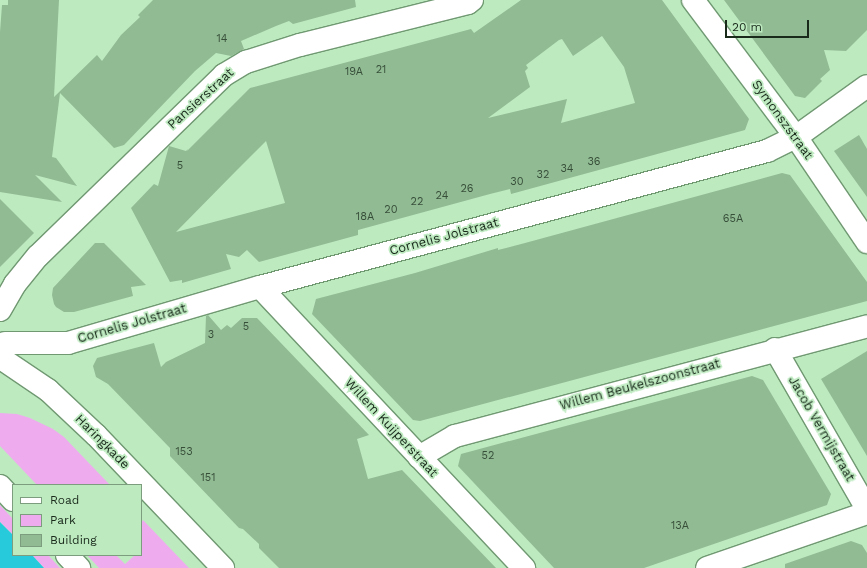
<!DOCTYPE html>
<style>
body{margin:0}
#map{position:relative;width:867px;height:568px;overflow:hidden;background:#beeac0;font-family:"Work Sans",sans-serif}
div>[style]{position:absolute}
.green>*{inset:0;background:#eeacee}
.water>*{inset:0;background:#27cadb}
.building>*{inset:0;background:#91bb93}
.roads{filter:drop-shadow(1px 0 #709972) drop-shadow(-1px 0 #709972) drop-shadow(0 1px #709972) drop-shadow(0 -1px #709972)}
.minor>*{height:22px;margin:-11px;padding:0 11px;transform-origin:11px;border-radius:11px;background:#fff}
span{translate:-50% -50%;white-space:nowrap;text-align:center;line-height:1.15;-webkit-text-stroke:3.5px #beeac0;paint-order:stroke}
.number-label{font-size:11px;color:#374e39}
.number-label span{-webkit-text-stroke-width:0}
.street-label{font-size:13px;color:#192a1b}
.legend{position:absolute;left:12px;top:484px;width:130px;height:72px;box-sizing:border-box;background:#beeac0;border:1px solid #7c9d7e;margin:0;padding:5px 7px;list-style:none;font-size:12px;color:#192a1b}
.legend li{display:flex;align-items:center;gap:8px;height:20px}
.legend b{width:20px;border:1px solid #7c9d7e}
.scale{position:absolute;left:725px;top:20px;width:84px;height:18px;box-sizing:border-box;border:2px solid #192a1b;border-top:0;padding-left:5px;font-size:12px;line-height:14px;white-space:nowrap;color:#192a1b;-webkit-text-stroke:3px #beeac0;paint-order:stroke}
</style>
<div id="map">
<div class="green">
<i style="clip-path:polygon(0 413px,17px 414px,30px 418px,53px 429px,64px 437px,110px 485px,37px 485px,0 446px)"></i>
<i style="clip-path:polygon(0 505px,13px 519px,13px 535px,0 522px)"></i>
<i style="clip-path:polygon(143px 520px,189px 568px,99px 568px,87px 555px,116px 555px,125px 564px,135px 555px,141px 555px,141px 523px)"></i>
<i style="clip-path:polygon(32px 555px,48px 555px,60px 568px,44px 568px)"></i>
</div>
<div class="water">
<i style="clip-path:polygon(0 522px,13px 535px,13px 555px,32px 555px,44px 568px,0 568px)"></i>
</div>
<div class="building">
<i style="clip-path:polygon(8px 0,59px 0,54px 97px,97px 55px,102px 61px,121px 35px,140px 17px,138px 15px,153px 0,355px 0,356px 7px,293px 24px,289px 21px,276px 26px,241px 41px,244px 49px,231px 56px,216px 53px,195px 71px,124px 145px,114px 148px,60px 93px,52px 157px,56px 158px,77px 186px,35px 175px,62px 202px,0 192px,0 32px,2px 5px,8px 5px)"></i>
<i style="clip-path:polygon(evenodd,521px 0,662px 0,749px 119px,745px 130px,511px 194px,510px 189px,490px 194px,358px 230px,358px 235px,259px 262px,247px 250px,239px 257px,226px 254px,231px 269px,182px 283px,182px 280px,170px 282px,131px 208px,154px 184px,158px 186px,169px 146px,186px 151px,188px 149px,187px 151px,250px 88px,471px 29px,474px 33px,521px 0,602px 36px,624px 67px,635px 103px,561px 123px,567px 99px,488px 118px,530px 87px,525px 71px,528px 68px,526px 65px,559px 40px,562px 39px,573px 56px,602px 36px,521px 0,266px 141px,285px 203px,176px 232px,235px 172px,266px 141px)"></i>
<i style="clip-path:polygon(724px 0,867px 0,867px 30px,846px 51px,824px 50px,830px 70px,820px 79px,822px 81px,805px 98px,795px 96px)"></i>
<i style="clip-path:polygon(859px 135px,867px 149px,867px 197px,834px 151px)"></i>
<i style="clip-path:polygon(782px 173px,790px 175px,867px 282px,867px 301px,420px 421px,413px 420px,312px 314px,316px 299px,415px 273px,498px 248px,498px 250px,525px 243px)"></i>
<i style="clip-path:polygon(0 199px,34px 233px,0 267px)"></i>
<i style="clip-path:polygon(95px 243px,104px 243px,146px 285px,131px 287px,133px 296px,74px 312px,64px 312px,56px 307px,54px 304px,52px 295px,53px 288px)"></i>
<i style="clip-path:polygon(208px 315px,221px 330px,227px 325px,231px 328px,242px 318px,257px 318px,369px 435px,357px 439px,368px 479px,402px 470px,496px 568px,279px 568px,259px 548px,259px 544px,243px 529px,239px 528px,170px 456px,170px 448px,108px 384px,96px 377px,93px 366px,97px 358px,154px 343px,161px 367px,166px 362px,205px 343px,206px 316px)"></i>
<i style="clip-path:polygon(867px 351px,867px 456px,821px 379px)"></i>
<i style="clip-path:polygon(752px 376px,763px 380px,831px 494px,827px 505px,644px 568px,554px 568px,458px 466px,461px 454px)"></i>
<i style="clip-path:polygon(851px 541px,862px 545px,867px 553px,867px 568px,785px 568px,785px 564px)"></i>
</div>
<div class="roads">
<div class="minor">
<i style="left:693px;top:0;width:171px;rotate:53.1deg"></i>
<i style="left:796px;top:137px;width:127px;rotate:55.9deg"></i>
<i style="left:260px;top:287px;width:386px;rotate:46.8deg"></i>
<i style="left:0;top:310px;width:30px;rotate:-60deg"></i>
<i style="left:15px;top:284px;width:36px;rotate:-51deg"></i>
<i style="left:38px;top:256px;width:260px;rotate:-44.2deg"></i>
<i style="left:224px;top:75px;width:26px;rotate:-31deg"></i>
<i style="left:246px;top:62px;width:57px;rotate:-17.5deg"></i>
<i style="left:300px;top:45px;width:173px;rotate:-14deg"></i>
<i style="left:468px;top:3px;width:5px;rotate:-37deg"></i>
<i style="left:5px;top:343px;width:63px"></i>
<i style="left:68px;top:343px;width:200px;rotate:-16.3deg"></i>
<i style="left:260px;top:287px;width:525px;rotate:-15.02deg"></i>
<i style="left:767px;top:151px;width:32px;rotate:-26deg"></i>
<i style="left:796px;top:137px;width:87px;rotate:-35.7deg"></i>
<i style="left:775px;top:349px;width:185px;rotate:60.1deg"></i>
<i style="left:5px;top:361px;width:52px;rotate:34deg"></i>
<i style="left:48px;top:390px;width:66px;rotate:43.2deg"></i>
<i style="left:96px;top:435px;width:184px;rotate:46.3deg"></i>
<i style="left:419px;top:457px;width:42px;rotate:-30.3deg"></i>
<i style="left:455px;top:436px;width:426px;rotate:-14.9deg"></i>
<i style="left:0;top:486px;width:19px;rotate:47deg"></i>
<i style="left:67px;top:555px;width:18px;rotate:47deg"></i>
<i style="left:707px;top:568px;width:169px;rotate:-19deg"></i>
</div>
</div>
<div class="number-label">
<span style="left:222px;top:39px">14</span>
<span style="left:381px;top:70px">21</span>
<span style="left:354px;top:72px">19A</span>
<span style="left:594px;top:162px">36</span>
<span style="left:180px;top:166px">5</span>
<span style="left:567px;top:169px">34</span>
<span style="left:543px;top:175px">32</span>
<span style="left:517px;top:182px">30</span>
<span style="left:467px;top:189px">26</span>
<span style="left:442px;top:196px">24</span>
<span style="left:417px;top:202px">22</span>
<span style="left:391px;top:210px">20</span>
<span style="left:365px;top:217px">18A</span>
<span style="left:733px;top:219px">65A</span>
<span style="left:246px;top:327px">5</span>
<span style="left:211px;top:335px">3</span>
<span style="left:184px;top:452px">153</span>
<span style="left:488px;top:456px">52</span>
<span style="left:208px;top:478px">151</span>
<span style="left:680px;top:526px">13A</span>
</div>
<div class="street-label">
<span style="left:201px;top:99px;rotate:-42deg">Pansierstraat</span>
<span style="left:782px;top:120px;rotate:54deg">Symonszstraat</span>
<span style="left:444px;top:237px;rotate:-15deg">Cornelis Jolstraat</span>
<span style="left:132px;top:324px;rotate:-16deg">Cornelis Jolstraat</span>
<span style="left:640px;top:385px;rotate:-15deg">Willem Beukelszoonstraat</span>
<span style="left:391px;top:428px;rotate:47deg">Willem Kuijperstraat</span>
<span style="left:821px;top:429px;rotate:60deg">Jacob Vermijstraat</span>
<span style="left:102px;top:442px;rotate:45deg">Haringkade</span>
</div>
<ul class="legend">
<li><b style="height:5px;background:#fff"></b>Road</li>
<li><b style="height:11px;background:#eeacee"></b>Park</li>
<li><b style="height:11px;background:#91bb93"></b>Building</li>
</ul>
<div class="scale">20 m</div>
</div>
